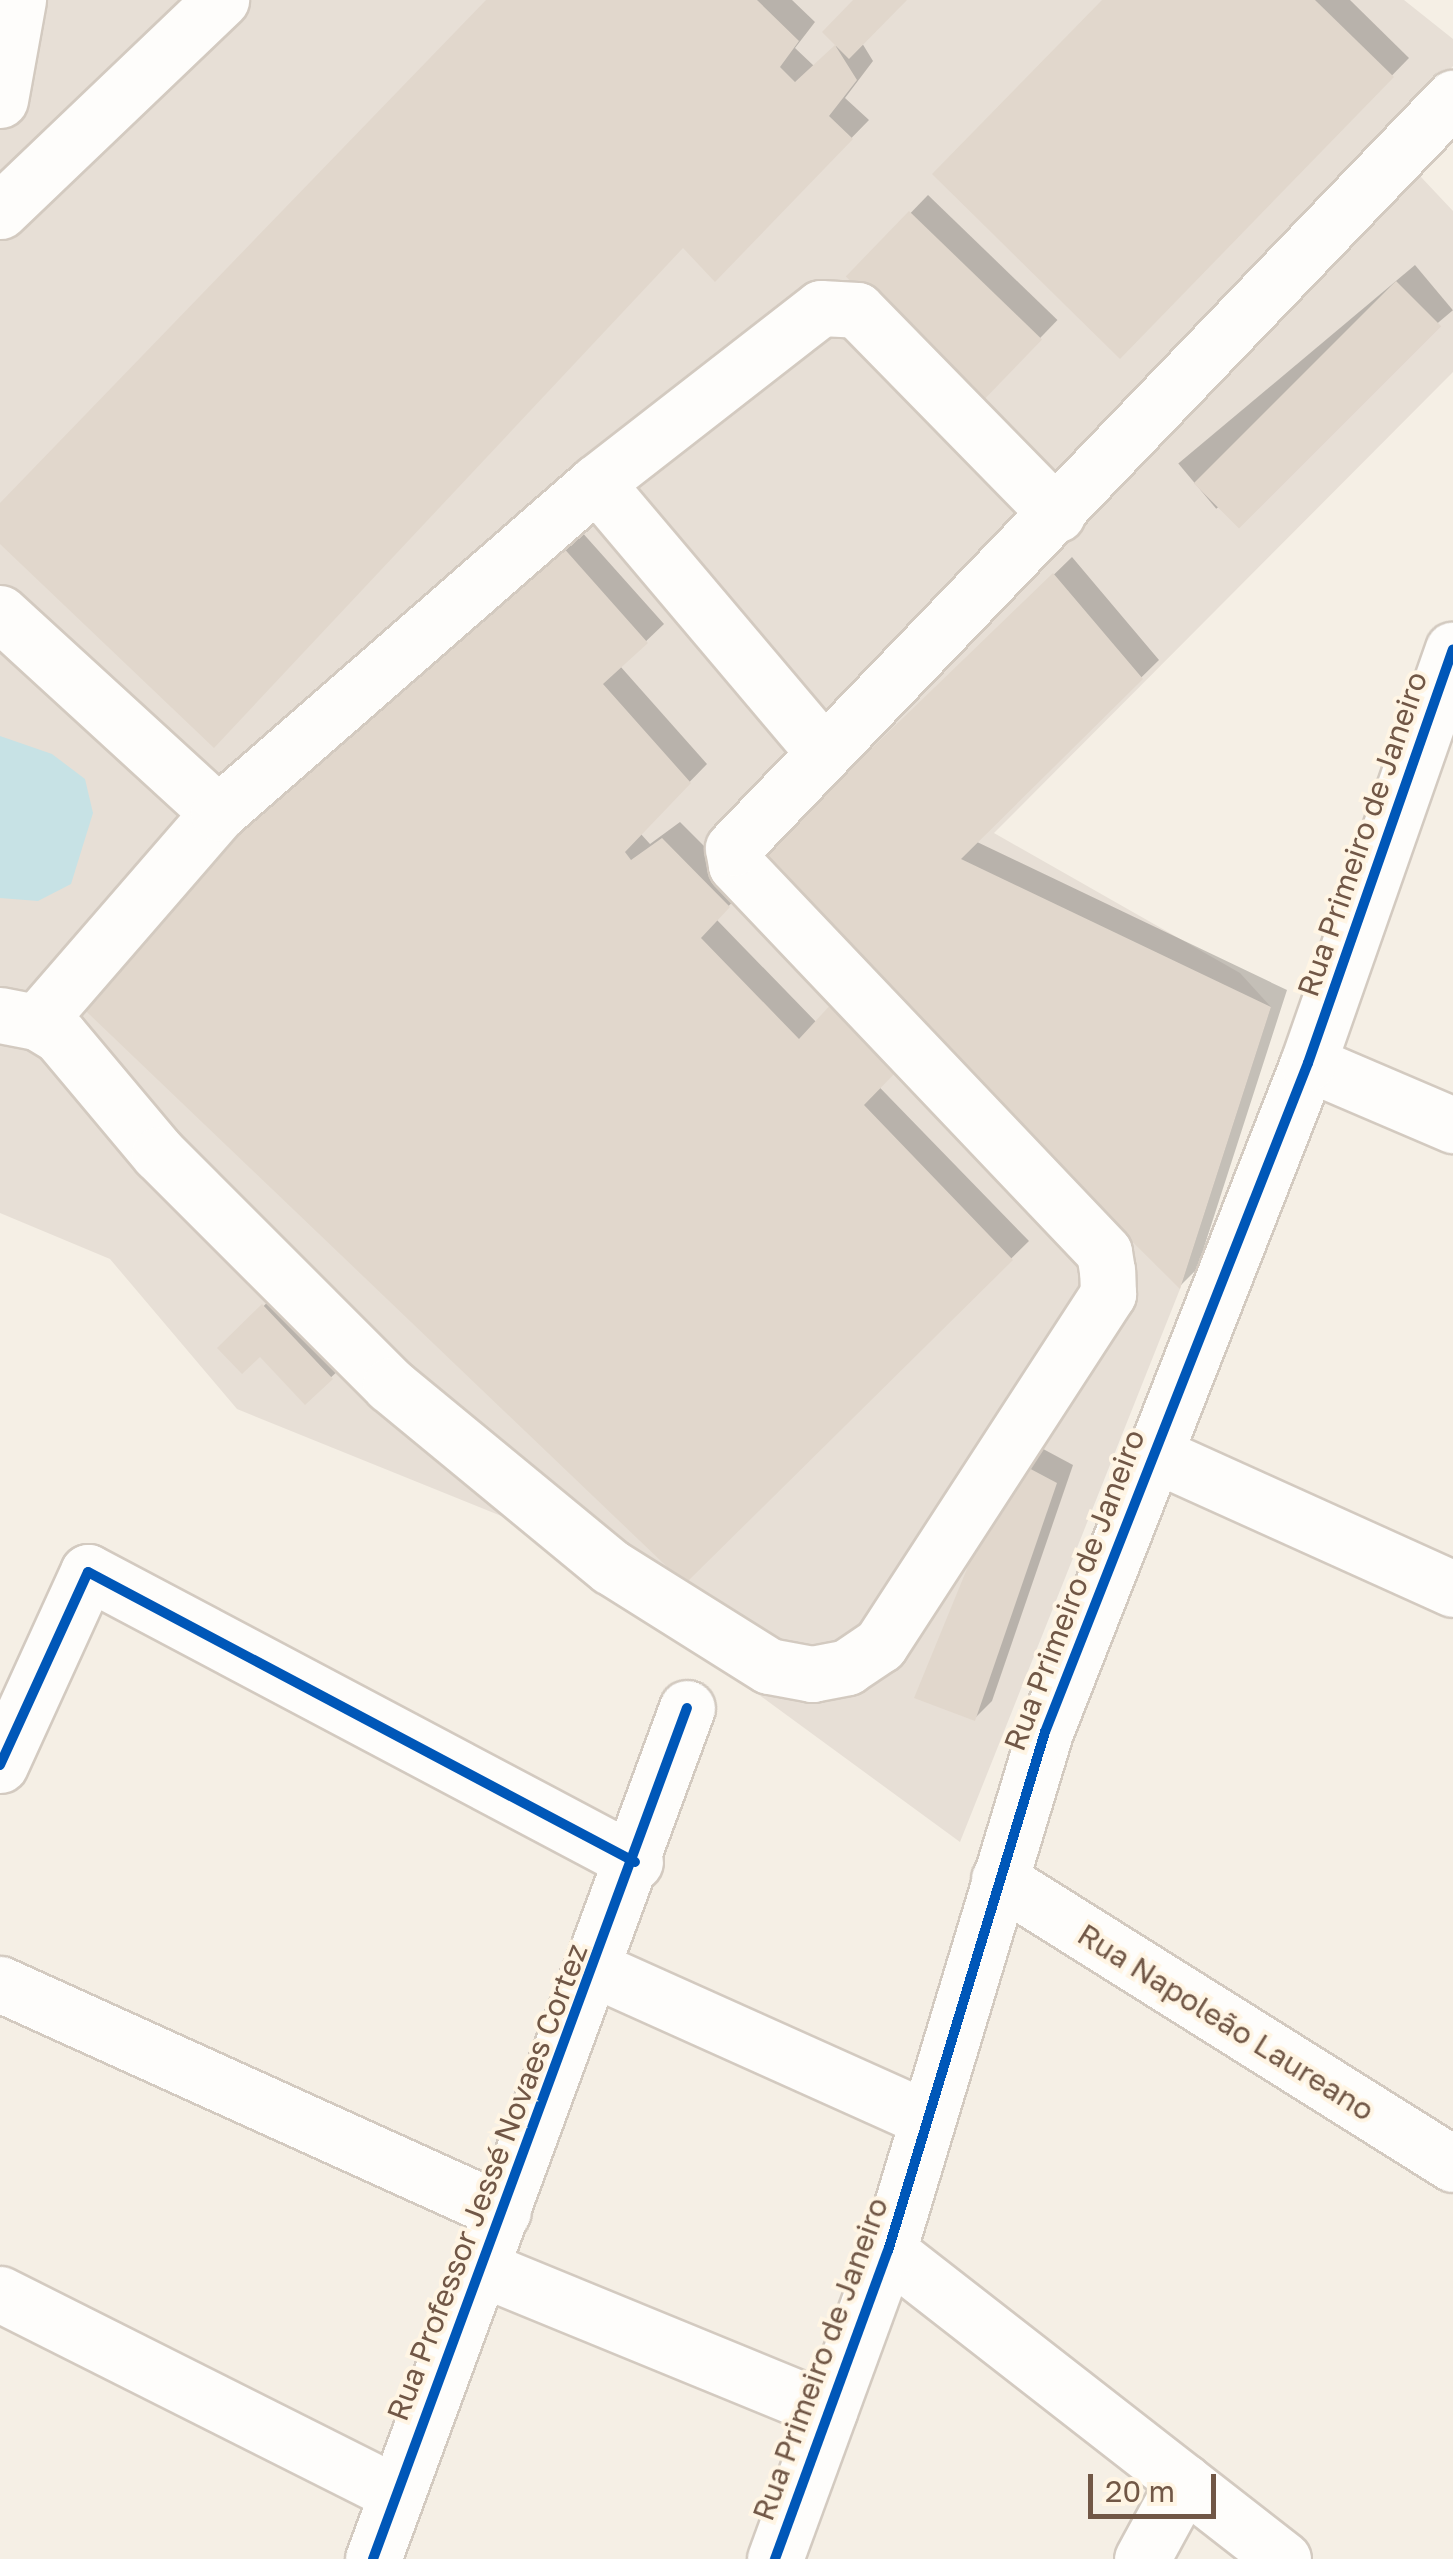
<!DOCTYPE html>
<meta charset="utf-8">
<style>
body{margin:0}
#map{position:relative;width:1453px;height:2559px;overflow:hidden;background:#f5efe5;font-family:"Golos Text",sans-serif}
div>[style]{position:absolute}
.industrial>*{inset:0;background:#e7dfd6}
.water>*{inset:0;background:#c7e2e5}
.shadow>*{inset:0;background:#0003;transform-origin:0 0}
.building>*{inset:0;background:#e1d7cc;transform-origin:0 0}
.roads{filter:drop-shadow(2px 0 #d3cac0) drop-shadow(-2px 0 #d3cac0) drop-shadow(0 2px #d3cac0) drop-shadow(0 -2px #d3cac0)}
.minor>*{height:55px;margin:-27.5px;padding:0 27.5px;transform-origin:27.5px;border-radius:27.5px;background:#fefdfb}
.cycleway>*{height:10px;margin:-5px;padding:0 5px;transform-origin:5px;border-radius:5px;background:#0057b8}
span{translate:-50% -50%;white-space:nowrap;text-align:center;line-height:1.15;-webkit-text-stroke:8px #fff5e4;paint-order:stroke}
.street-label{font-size:30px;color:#715746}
.scale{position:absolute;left:1088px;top:2474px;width:128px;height:45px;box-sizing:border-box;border:5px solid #715746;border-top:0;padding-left:12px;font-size:30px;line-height:35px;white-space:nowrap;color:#715746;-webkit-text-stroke:8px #fff5e4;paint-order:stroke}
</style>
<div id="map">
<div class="industrial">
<i style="clip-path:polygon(0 0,1404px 0,1453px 39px,1453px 66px,1389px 143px,1453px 211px,1453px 372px,994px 833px,1240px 973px,1271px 1007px,1180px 1289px,960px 1842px,531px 1528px,237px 1409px,110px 1259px,0 1213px)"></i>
</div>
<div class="water">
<i style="clip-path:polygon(0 736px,52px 754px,85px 779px,93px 813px,71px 884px,38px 901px,0 898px)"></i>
</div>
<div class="shadow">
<i style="clip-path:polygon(490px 0,792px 0,815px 22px,795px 48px,814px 66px,838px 44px,857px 0,904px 0,862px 43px,873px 61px,845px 98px,869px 120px,715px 278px,683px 245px,0 540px,0 506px)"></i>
<i style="clip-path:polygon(1105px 0,1350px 0,1409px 58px,1120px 355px)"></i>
<i style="left:928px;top:195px;width:180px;height:114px;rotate:44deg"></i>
<i style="left:1415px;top:265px;width:59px;height:309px;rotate:50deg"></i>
<i style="clip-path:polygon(572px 521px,664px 624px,620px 666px,707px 764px,640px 833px,650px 844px,680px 822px,746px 888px,716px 919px,1029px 1241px,685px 1581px,70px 992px)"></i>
<i style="clip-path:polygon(1072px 557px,1159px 660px,975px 841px,1287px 990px,1197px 1269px,1180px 1286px,756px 864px)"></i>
<i style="clip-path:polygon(275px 1295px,343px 1366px,306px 1401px,260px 1354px,220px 1348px)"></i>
<i style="clip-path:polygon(1032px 1443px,1073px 1465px,992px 1701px,974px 1719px)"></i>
</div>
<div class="building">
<i style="clip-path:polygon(486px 0,757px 0,799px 41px,780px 67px,795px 82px,835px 45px,822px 32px,853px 0,907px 0,849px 59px,835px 45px,857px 80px,829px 116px,853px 139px,715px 282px,683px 248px,214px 748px,0 544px,0 503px)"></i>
<i style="clip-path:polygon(1102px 0,1315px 0,1394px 77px,1120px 359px,932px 174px)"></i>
<i style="left:909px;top:211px;width:185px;height:91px;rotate:44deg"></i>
<i style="left:1396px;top:281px;width:64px;height:286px;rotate:45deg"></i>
<i style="clip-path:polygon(553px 536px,648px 643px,603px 684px,691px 783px,625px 852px,631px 860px,662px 838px,730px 907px,701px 938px,799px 1039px,834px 1001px,900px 1068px,864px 1105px,1013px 1260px,685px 1584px,66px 992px)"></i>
<i style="clip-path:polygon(1053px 573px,1143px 679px,961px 859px,1271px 1007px,1180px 1289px,752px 864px)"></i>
<i style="clip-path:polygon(262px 1304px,333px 1379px,305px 1405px,260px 1357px,242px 1374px,217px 1348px)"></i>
<i style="clip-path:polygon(1012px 1459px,1057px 1483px,975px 1721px,914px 1698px)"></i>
</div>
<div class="roads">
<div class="minor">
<i style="left:0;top:100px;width:102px;rotate:-79.8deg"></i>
<i style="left:0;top:211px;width:306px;rotate:-43.7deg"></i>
<i style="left:596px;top:483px;width:350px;rotate:49.8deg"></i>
<i style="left:0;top:613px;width:296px;rotate:42.5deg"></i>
<i style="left:218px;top:813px;width:276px;rotate:130.9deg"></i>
<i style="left:218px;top:813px;width:502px;rotate:-41.12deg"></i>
<i style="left:596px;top:483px;width:285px;rotate:-37.9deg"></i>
<i style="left:821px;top:308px;width:36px;rotate:3deg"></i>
<i style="left:857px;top:310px;width:286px;rotate:45.6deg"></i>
<i style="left:0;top:1015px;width:38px;rotate:11deg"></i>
<i style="left:37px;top:1022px;width:26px;rotate:31deg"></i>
<i style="left:59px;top:1035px;width:155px;rotate:50deg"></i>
<i style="left:159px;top:1154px;width:327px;rotate:45deg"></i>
<i style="left:390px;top:1385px;width:286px;rotate:39.5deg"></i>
<i style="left:611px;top:1567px;width:186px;rotate:32.1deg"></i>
<i style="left:769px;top:1666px;width:44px;rotate:10.5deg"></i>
<i style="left:812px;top:1674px;width:36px;rotate:-11deg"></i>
<i style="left:847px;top:1667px;width:40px;rotate:-34deg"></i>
<i style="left:880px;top:1645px;width:419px;rotate:-57deg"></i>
<i style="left:1108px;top:1294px;width:23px;rotate:-92deg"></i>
<i style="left:1107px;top:1271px;width:19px;rotate:-99deg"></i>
<i style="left:1104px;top:1252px;width:534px;rotate:-133.56deg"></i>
<i style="left:736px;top:865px;width:17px;rotate:-100deg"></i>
<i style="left:733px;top:848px;width:1040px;rotate:-46.17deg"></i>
<i style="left:1308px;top:1063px;width:158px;rotate:23.2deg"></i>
<i style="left:1152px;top:1453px;width:330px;rotate:24.3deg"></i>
<i style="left:0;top:1765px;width:212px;rotate:-65.5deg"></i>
<i style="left:88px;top:1572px;width:619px;rotate:27.93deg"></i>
<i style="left:999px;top:1879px;width:536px;rotate:32.12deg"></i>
<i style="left:594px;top:1969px;width:365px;rotate:24.2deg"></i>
<i style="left:0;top:1984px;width:552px;rotate:24.38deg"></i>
<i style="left:888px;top:2251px;width:501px;rotate:37.95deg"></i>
<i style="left:483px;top:2269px;width:374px;rotate:22.3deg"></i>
<i style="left:0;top:2294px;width:443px;rotate:26.7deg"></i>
<i style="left:373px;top:2559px;width:907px;rotate:-69.75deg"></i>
<i style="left:775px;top:2559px;width:328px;rotate:-69.9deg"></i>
<i style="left:888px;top:2251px;width:542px;rotate:-73.17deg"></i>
<i style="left:1045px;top:1732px;width:719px;rotate:-68.54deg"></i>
<i style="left:1308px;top:1063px;width:438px;rotate:-70.7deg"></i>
<i style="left:1142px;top:2559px;width:88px;rotate:-61.4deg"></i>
</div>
</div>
<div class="cycleway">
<i style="left:0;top:1765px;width:212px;rotate:-65.5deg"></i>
<i style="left:88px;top:1572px;width:619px;rotate:27.93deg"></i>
<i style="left:373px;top:2559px;width:907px;rotate:-69.75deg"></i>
<i style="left:775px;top:2559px;width:328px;rotate:-69.9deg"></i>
<i style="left:888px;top:2251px;width:542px;rotate:-73.17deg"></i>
<i style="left:1045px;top:1732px;width:719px;rotate:-68.54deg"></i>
<i style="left:1308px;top:1063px;width:438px;rotate:-70.7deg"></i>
</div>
<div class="street-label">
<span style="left:1362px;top:834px;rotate:-71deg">Rua Primeiro de Janeiro</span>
<span style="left:1074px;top:1590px;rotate:-69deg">Rua Primeiro de Janeiro</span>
<span style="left:1226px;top:2022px;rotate:32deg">Rua Napoleão Laureano</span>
<span style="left:487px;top:2182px;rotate:-69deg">Rua Professor Jessé Novaes Cortez</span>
<span style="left:820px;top:2359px;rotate:-70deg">Rua Primeiro de Janeiro</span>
</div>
<div class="scale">20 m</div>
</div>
